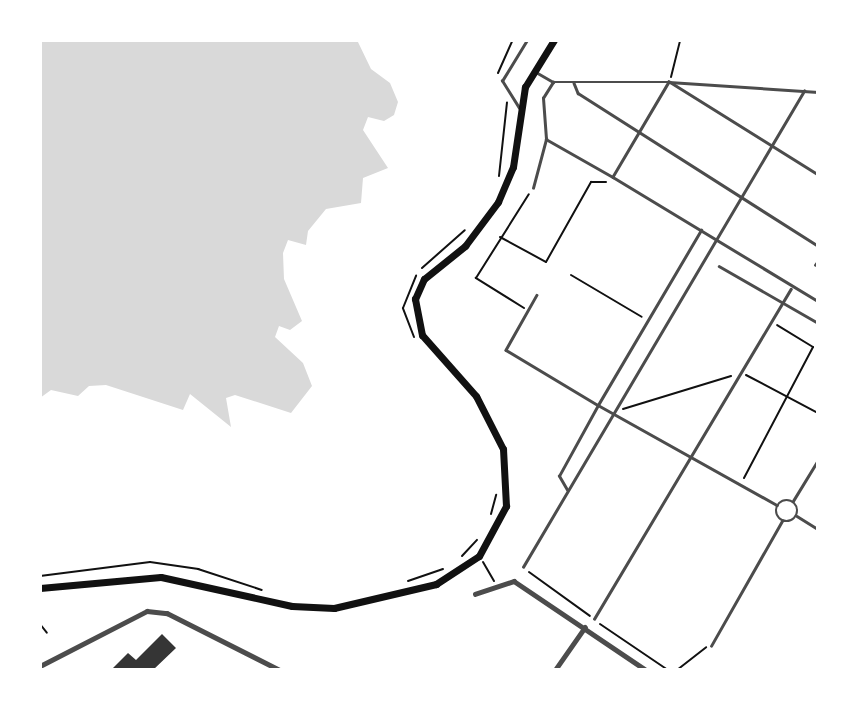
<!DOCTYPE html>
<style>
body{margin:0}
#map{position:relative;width:858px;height:710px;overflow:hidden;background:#fff;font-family:"Work Sans",sans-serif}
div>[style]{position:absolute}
.water>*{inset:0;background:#d9d9d9}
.building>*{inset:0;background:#353535}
.path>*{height:2px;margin:-1px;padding:0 1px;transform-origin:1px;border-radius:1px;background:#111}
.service>*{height:2.5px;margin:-1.25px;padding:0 1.25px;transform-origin:1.25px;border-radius:1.25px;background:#4c4c4c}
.service>.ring{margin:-1.25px;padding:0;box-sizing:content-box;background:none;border:2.5px solid #4c4c4c;border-radius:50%}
.minor>*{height:4.5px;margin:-2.25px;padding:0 2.25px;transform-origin:2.25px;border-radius:2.25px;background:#4c4c4c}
.primary>*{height:7px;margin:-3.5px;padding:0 3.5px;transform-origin:3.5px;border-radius:3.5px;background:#111}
span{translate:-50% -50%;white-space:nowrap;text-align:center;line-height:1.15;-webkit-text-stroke:6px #fff;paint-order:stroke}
.frame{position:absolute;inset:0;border:42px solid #fff;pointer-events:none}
</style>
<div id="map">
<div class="water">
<i style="clip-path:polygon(40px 40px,357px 40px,371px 69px,390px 83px,398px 102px,394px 115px,384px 121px,368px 117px,363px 130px,388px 168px,363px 178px,361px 203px,326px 209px,308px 231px,306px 245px,288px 240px,283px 253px,284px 279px,302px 321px,290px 330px,279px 326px,275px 337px,303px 363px,312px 386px,291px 413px,235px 395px,226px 398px,231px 427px,190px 394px,183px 410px,106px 385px,89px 386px,78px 396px,51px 390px,40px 398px)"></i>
</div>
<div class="building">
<i style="clip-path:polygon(162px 634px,176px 648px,153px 670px,111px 670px,128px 653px,136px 660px)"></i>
</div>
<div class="path">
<i style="left:498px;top:73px;width:36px;rotate:-66deg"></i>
<i style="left:671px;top:77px;width:38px;rotate:-76deg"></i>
<i style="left:499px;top:176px;width:74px;rotate:-83.8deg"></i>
<i style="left:500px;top:237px;width:52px;rotate:28.5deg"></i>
<i style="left:546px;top:262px;width:92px;rotate:-60.6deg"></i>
<i style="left:591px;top:182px;width:15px"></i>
<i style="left:422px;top:268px;width:57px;rotate:-41.5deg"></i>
<i style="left:571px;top:275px;width:82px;rotate:30.6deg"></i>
<i style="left:524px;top:308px;width:57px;rotate:-148deg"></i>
<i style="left:476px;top:278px;width:99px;rotate:-57.8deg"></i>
<i style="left:414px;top:337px;width:31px;rotate:-111deg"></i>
<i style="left:403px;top:308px;width:35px;rotate:-68deg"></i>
<i style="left:746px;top:375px;width:81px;rotate:27.8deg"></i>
<i style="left:623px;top:409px;width:113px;rotate:-17deg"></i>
<i style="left:744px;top:478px;width:148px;rotate:-62.2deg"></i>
<i style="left:813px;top:347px;width:42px;rotate:-148.6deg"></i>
<i style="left:491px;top:514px;width:20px;rotate:-75deg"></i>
<i style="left:462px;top:556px;width:22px;rotate:-47deg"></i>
<i style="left:483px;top:562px;width:22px;rotate:60deg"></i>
<i style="left:529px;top:572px;width:75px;rotate:35.8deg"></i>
<i style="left:40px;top:576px;width:111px;rotate:-7.3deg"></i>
<i style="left:150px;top:562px;width:49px;rotate:8.3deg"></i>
<i style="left:198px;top:569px;width:67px;rotate:18.2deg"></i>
<i style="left:408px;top:581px;width:37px;rotate:-19deg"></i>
<i style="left:40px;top:624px;width:11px;rotate:52deg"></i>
<i style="left:600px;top:624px;width:82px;rotate:34.1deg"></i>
<i style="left:677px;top:670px;width:37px;rotate:-38deg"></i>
</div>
<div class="service">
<i style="left:536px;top:72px;width:20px;rotate:30deg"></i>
<i style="left:553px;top:82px;width:116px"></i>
<i style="left:669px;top:82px;width:149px;rotate:3.8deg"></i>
<i style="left:574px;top:83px;width:11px;rotate:68deg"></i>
<i style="left:578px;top:93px;width:285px;rotate:32.5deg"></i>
<i style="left:519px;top:108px;width:32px;rotate:-122deg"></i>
<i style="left:502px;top:81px;width:48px;rotate:-58.6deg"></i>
<i style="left:546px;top:139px;width:77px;rotate:29.6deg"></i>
<i style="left:818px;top:175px;width:176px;rotate:-148deg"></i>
<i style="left:669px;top:82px;width:110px;rotate:120.5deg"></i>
<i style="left:613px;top:177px;width:240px;rotate:31.2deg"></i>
<i style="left:533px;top:188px;width:51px;rotate:-75.1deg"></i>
<i style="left:546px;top:139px;width:41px;rotate:-94.2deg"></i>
<i style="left:543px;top:98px;width:19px;rotate:-58deg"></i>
<i style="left:815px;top:265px;width:5px;rotate:-53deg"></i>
<i style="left:719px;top:266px;width:114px;rotate:29.9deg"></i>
<i style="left:537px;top:295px;width:63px;rotate:119.4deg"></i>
<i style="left:506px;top:350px;width:107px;rotate:30.9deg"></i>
<i style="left:598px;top:405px;width:203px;rotate:-59.5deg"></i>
<i style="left:567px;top:490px;width:16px;rotate:-120deg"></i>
<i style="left:559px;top:476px;width:81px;rotate:-61.2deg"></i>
<i style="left:598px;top:405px;width:205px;rotate:29.2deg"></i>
<i class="ring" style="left:776px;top:500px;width:19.5px;height:19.5px"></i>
<i style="left:793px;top:501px;width:48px;rotate:-58.6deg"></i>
<i style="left:797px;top:516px;width:25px;rotate:32deg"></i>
<i style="left:523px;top:567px;width:553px;rotate:-59.45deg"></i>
<i style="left:594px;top:619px;width:384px;rotate:-59.2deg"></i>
<i style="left:711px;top:646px;width:144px;rotate:-60.4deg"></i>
</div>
<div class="minor">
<i style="left:475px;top:594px;width:41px;rotate:-18.4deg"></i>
<i style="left:514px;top:581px;width:159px;rotate:34deg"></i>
<i style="left:40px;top:666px;width:120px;rotate:-27.2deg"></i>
<i style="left:147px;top:611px;width:20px;rotate:6deg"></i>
<i style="left:167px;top:613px;width:127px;rotate:26.8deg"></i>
<i style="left:555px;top:670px;width:52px;rotate:-55.1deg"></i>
</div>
<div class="primary">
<i style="left:40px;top:588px;width:121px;rotate:-5.2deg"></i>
<i style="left:161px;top:577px;width:134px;rotate:12.5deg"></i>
<i style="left:292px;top:606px;width:42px;rotate:2.7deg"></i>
<i style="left:334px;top:608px;width:105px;rotate:-13.2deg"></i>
<i style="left:436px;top:584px;width:51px;rotate:-33.1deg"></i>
<i style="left:479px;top:556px;width:57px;rotate:-61.6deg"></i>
<i style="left:506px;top:506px;width:57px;rotate:-93deg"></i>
<i style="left:503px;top:449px;width:59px;rotate:-117deg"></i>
<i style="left:476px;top:396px;width:81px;rotate:-131.5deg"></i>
<i style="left:422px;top:335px;width:37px;rotate:-101deg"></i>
<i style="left:415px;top:299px;width:22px;rotate:-66deg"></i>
<i style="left:424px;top:279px;width:53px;rotate:-38.8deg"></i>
<i style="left:465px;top:246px;width:55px;rotate:-53.1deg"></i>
<i style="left:498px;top:202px;width:38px;rotate:-67deg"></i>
<i style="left:513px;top:167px;width:81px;rotate:-81.5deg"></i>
<i style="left:525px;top:87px;width:55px;rotate:-58.3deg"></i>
</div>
<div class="frame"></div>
</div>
